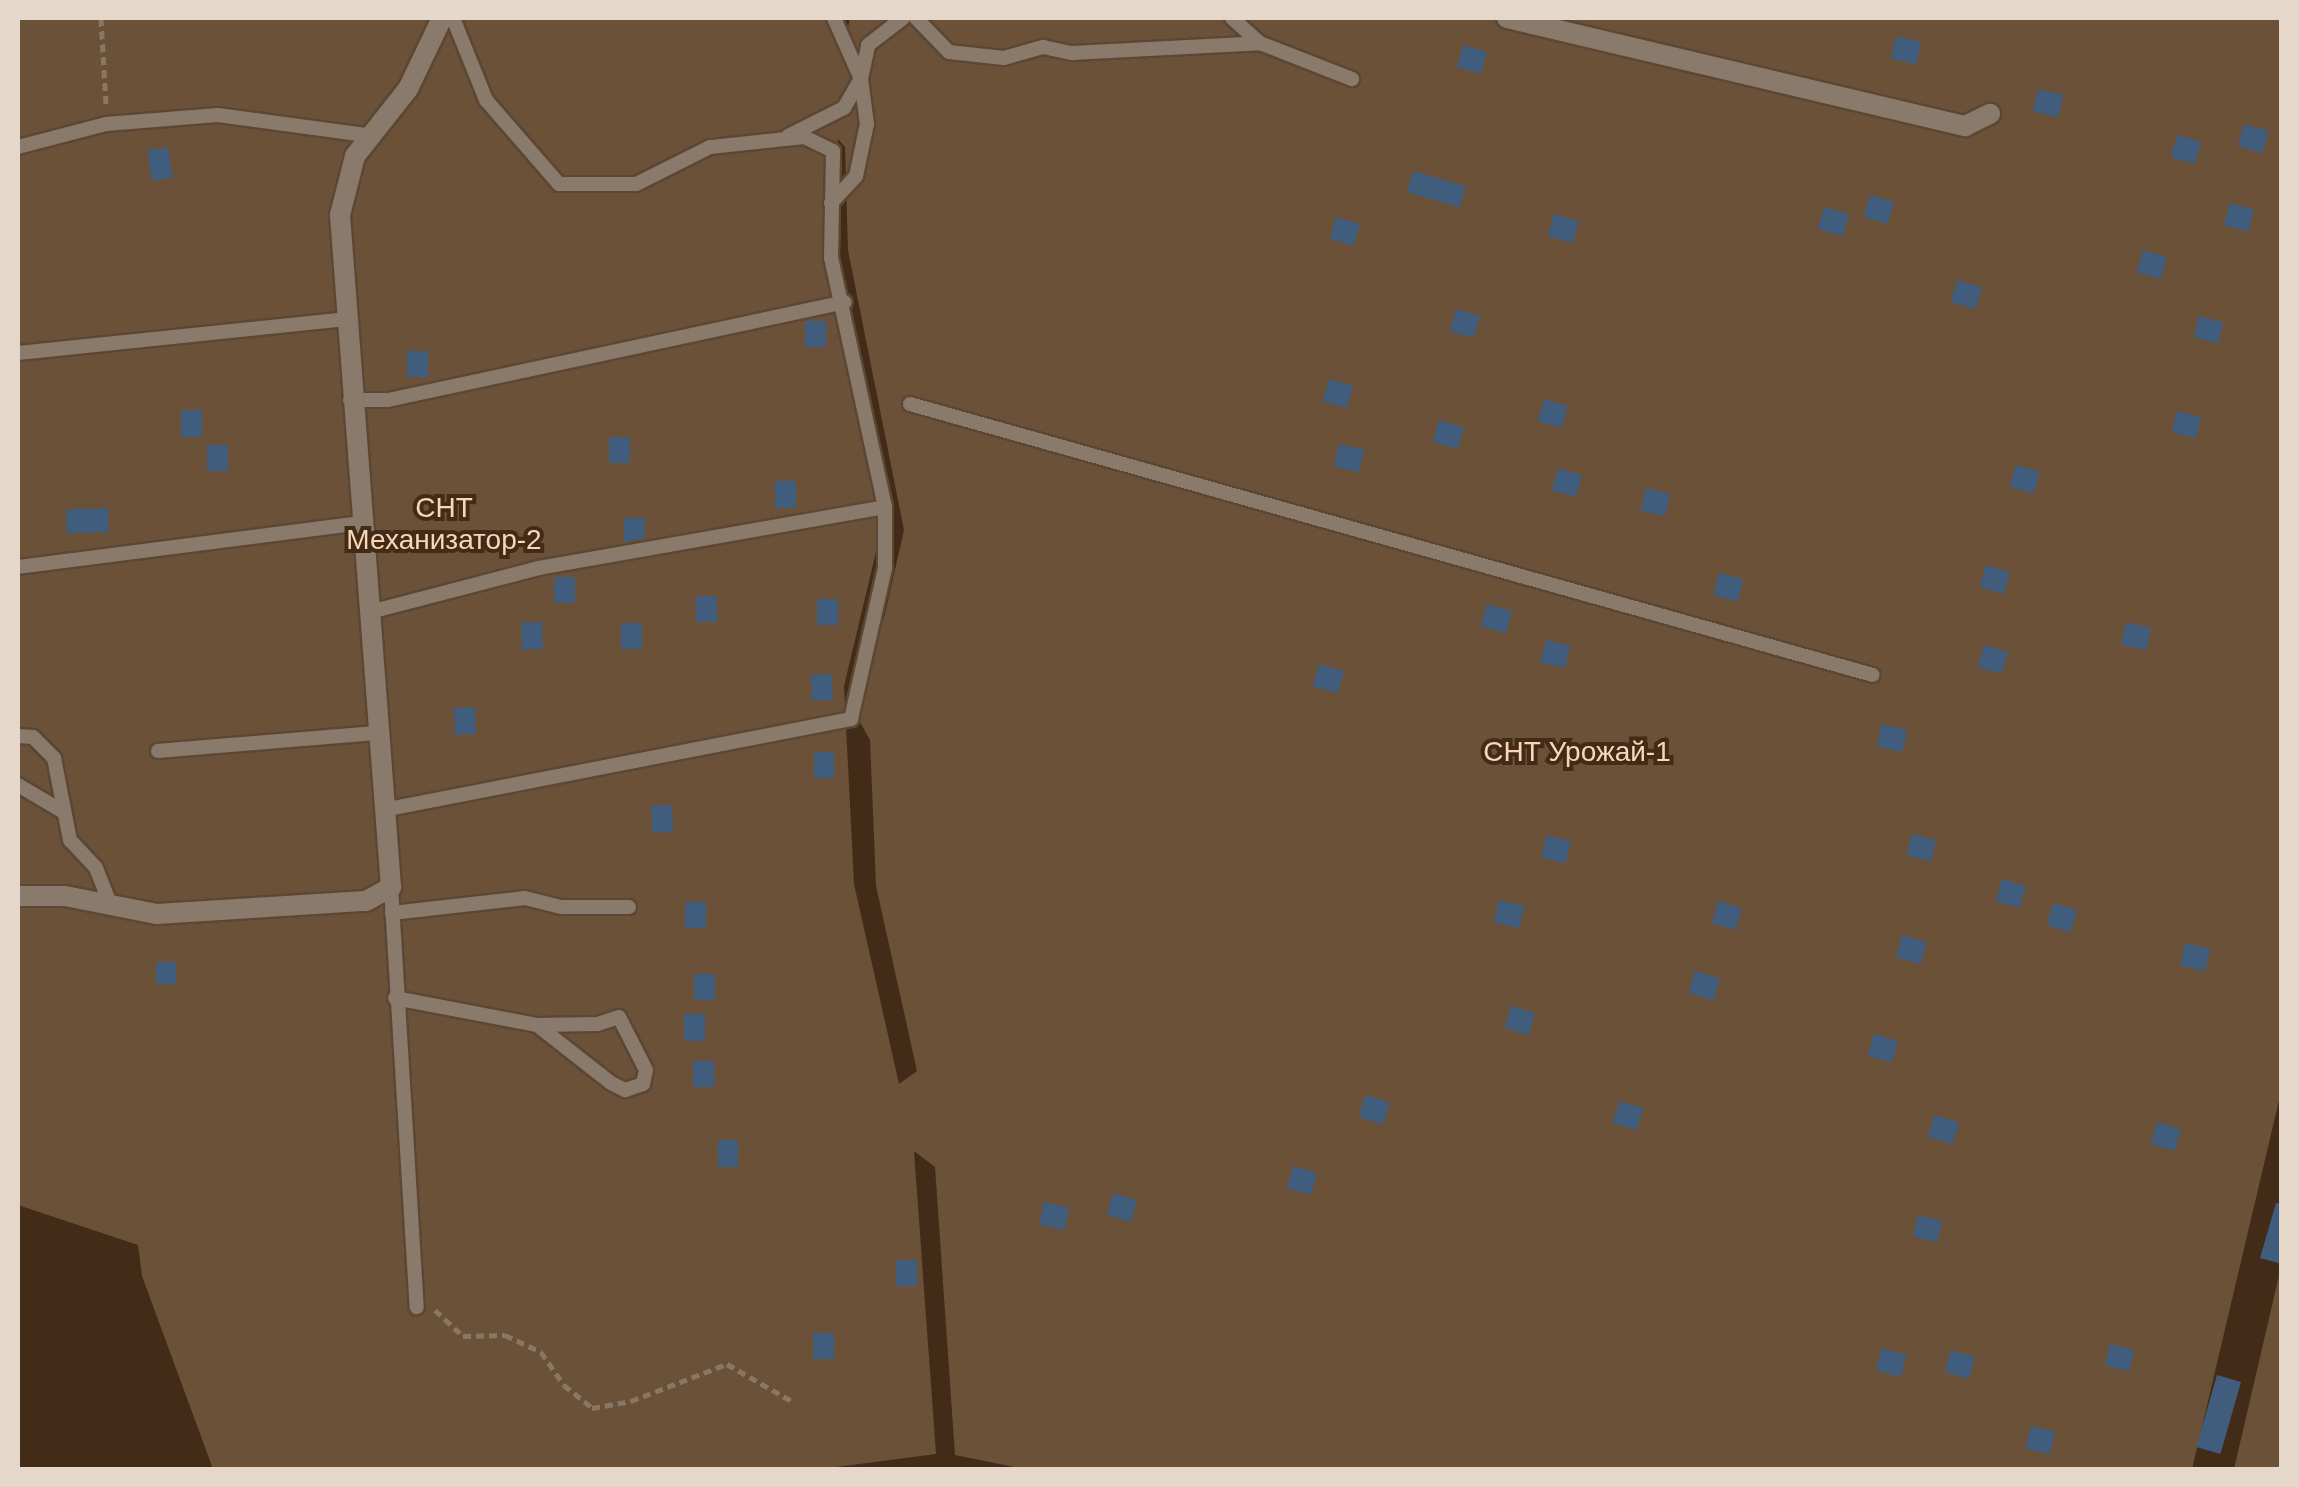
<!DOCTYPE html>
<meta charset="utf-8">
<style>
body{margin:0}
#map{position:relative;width:2299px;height:1487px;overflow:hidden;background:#422c17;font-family:Arial,sans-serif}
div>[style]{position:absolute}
.green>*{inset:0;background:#6b5138}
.building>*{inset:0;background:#405d7d;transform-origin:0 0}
.path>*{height:5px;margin-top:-2.5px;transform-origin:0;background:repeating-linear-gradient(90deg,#897765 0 8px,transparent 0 13px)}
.roads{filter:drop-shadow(2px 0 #5c4734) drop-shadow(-2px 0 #5c4734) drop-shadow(0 2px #5c4734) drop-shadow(0 -2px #5c4734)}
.lane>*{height:14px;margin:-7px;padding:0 7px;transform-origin:7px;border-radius:7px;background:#897a6c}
.street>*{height:20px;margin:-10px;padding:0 10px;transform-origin:10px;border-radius:10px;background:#897a6c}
span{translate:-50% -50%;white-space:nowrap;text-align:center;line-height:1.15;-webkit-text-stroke:8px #422c17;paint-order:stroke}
.park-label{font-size:28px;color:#f8d6b7}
.frame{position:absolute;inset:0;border:20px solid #e5d7ca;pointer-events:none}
</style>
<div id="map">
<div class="green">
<i style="clip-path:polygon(evenodd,18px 18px,845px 18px,844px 48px,850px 18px,2281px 18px,2281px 1092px,2192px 1469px,1029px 1470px,955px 1455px,935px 1167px,914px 1151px,936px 1454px,813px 1470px,213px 1469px,142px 1276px,138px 1245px,18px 1205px,18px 18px,838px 139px,845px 147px,848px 250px,904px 530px,884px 618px,852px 672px,857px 717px,870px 740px,876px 886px,917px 1071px,899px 1084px,854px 884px,844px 686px,881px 531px,826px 257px,838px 139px)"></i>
<i style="clip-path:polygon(2281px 1267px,2281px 1469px,2234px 1469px)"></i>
</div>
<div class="building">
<i style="left:1896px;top:36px;width:26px;height:23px;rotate:13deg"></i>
<i style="left:1463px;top:45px;width:25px;height:23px;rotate:16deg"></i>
<i style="left:2038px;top:89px;width:26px;height:23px;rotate:13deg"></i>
<i style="left:2244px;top:124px;width:26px;height:23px;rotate:16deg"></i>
<i style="left:2177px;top:135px;width:25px;height:23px;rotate:16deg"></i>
<i style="left:168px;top:147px;width:31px;height:21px;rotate:81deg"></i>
<i style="left:1413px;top:171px;width:55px;height:22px;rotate:16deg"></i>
<i style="left:1870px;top:195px;width:25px;height:23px;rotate:16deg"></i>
<i style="left:2230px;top:203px;width:25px;height:23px;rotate:16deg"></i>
<i style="left:1824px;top:207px;width:26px;height:23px;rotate:16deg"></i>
<i style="left:1554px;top:214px;width:26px;height:23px;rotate:16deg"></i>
<i style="left:1336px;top:217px;width:25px;height:23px;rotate:16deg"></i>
<i style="left:2143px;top:250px;width:25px;height:23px;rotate:16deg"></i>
<i style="left:1957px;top:280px;width:26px;height:23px;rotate:16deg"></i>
<i style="left:1456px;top:309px;width:25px;height:23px;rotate:16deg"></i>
<i style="left:2199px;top:316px;width:25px;height:22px;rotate:14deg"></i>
<i style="left:826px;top:321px;width:26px;height:21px;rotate:90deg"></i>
<i style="left:407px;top:351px;width:21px;height:26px"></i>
<i style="left:1329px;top:379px;width:25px;height:23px;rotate:16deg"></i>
<i style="left:1544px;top:399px;width:25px;height:23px;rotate:16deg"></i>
<i style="left:181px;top:410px;width:21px;height:27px"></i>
<i style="left:2177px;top:411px;width:25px;height:22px;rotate:14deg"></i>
<i style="left:1439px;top:420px;width:26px;height:23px;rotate:16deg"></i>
<i style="left:609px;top:437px;width:21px;height:26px"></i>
<i style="left:1339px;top:444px;width:26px;height:23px;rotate:13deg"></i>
<i style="left:207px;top:445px;width:21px;height:26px"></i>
<i style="left:2016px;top:465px;width:25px;height:23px;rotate:16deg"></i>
<i style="left:1558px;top:468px;width:25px;height:23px;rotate:16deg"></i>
<i style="left:796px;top:481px;width:27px;height:21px;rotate:90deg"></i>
<i style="left:1646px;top:488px;width:25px;height:23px;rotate:14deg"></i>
<i style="left:108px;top:508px;width:24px;height:42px;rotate:88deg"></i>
<i style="clip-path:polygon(624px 518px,645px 518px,645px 538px,624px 542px)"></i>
<i style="left:1986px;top:565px;width:25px;height:23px;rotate:16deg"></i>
<i style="left:1719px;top:573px;width:25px;height:23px;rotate:14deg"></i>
<i style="left:554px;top:577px;width:21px;height:26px"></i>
<i style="left:696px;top:596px;width:21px;height:26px"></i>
<i style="left:817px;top:599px;width:21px;height:26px"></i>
<i style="left:1487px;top:604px;width:26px;height:23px;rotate:16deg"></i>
<i style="left:542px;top:622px;width:27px;height:21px;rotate:88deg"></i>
<i style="left:2126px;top:622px;width:26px;height:23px;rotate:13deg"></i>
<i style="left:621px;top:623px;width:21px;height:26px"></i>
<i style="left:1546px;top:640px;width:25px;height:23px;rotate:14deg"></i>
<i style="left:1984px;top:645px;width:25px;height:23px;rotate:16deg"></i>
<i style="left:1319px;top:664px;width:26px;height:23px;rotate:16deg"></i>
<i style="left:832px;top:674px;width:26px;height:21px;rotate:88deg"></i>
<i style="left:475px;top:707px;width:27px;height:21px;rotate:88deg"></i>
<i style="left:1882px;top:724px;width:26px;height:23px;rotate:13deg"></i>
<i style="left:814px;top:752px;width:20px;height:26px"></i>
<i style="left:672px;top:805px;width:27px;height:21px;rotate:88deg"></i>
<i style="left:1912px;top:834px;width:25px;height:22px;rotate:14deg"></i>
<i style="left:1547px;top:835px;width:25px;height:23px;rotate:14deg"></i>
<i style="left:2002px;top:879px;width:25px;height:23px;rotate:16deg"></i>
<i style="left:1499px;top:900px;width:26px;height:23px;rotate:13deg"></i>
<i style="left:1718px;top:901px;width:25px;height:23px;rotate:16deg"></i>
<i style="left:685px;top:902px;width:21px;height:26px"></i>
<i style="left:2053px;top:903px;width:25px;height:23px;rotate:16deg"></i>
<i style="left:1902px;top:935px;width:26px;height:23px;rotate:16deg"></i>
<i style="left:2185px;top:943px;width:26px;height:23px;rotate:13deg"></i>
<i style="left:156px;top:962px;width:20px;height:22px"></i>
<i style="left:1695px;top:971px;width:26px;height:23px;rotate:16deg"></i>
<i style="left:694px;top:974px;width:21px;height:26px"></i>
<i style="left:1511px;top:1006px;width:25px;height:23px;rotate:16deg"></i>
<i style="left:705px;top:1014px;width:27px;height:21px;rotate:90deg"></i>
<i style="left:1874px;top:1034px;width:25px;height:23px;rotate:16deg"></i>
<i style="left:693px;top:1061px;width:21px;height:26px"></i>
<i style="left:1365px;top:1095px;width:26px;height:23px;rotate:16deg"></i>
<i style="left:1619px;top:1101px;width:25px;height:23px;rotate:16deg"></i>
<i style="left:1934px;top:1115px;width:26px;height:23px;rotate:16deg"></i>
<i style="left:2157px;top:1122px;width:25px;height:23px;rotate:16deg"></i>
<i style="left:718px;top:1140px;width:20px;height:27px"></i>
<i style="left:1293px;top:1166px;width:25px;height:23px;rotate:16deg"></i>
<i style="left:1113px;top:1193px;width:25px;height:23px;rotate:16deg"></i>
<i style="left:1044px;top:1202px;width:26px;height:23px;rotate:13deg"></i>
<i style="clip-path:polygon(2276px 1203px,2282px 1204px,2282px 1264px,2260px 1258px)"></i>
<i style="left:1918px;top:1215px;width:25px;height:22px;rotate:14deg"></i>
<i style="left:896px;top:1260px;width:21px;height:26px"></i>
<i style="left:813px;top:1333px;width:21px;height:26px"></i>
<i style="left:2110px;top:1344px;width:25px;height:22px;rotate:14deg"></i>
<i style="left:1882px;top:1348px;width:26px;height:23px;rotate:16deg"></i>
<i style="left:1951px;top:1350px;width:25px;height:23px;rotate:16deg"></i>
<i style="left:2217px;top:1375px;width:25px;height:75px;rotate:16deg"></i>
<i style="left:2031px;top:1426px;width:25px;height:23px;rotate:14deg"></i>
</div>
<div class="path">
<i style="left:101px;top:18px;width:86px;rotate:86.7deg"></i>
<i style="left:435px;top:1310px;width:38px;rotate:43deg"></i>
<i style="left:463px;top:1336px;width:42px;rotate:-1.4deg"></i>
<i style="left:505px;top:1335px;width:40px;rotate:25deg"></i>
<i style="left:541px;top:1352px;width:40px;rotate:55.1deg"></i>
<i style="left:564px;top:1385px;width:36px;rotate:39deg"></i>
<i style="left:592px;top:1408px;width:40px;rotate:-10deg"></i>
<i style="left:631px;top:1401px;width:103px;rotate:-21.1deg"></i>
<i style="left:727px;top:1364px;width:78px;rotate:29.8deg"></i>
</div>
<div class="roads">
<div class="lane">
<i style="left:916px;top:18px;width:47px;rotate:45.9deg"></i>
<i style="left:949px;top:52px;width:55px;rotate:6.2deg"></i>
<i style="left:1004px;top:58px;width:41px;rotate:-15.8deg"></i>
<i style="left:1043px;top:47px;width:30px;rotate:12deg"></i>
<i style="left:1072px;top:53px;width:188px;rotate:-3deg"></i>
<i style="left:1232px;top:18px;width:38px;rotate:42deg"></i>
<i style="left:1260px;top:43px;width:99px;rotate:21.4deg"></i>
<i style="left:788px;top:136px;width:63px;rotate:-26.6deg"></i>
<i style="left:844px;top:108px;width:34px;rotate:-60deg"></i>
<i style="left:861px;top:79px;width:67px;rotate:-113.9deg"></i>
<i style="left:18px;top:147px;width:91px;rotate:-14.6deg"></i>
<i style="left:106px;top:124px;width:112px;rotate:-4.6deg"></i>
<i style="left:218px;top:115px;width:149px;rotate:7.7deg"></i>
<i style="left:831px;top:203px;width:37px;rotate:-47deg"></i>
<i style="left:856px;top:176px;width:53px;rotate:-78.1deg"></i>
<i style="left:867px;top:124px;width:45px;rotate:-97.6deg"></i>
<i style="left:861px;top:79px;width:35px;rotate:-78deg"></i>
<i style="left:868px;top:45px;width:44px;rotate:-37.6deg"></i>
<i style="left:18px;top:353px;width:330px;rotate:-5.9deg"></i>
<i style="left:350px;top:400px;width:38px"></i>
<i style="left:388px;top:400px;width:467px;rotate:-12.1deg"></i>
<i style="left:910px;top:404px;width:1000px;rotate:15.72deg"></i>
<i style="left:18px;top:567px;width:347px;rotate:-7.3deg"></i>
<i style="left:370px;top:612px;width:175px;rotate:-14.6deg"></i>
<i style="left:539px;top:568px;width:351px;rotate:-10deg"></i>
<i style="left:18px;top:736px;width:15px;rotate:4deg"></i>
<i style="left:33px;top:737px;width:30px;rotate:45deg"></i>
<i style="left:54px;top:758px;width:84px;rotate:79deg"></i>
<i style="left:70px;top:840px;width:38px;rotate:47deg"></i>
<i style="left:96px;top:868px;width:41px;rotate:68.5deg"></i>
<i style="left:158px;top:751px;width:221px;rotate:-4.7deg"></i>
<i style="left:18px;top:785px;width:51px;rotate:30.6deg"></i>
<i style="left:388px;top:809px;width:472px;rotate:-11deg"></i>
<i style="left:851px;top:719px;width:155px;rotate:-77.3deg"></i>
<i style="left:885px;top:568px;width:61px;rotate:-90deg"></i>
<i style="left:885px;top:507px;width:255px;rotate:-102.2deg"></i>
<i style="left:831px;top:258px;width:107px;rotate:-88.9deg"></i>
<i style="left:833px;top:151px;width:32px;rotate:-154deg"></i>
<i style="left:804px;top:137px;width:95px;rotate:173.9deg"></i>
<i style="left:710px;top:147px;width:83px;rotate:153.4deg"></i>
<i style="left:636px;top:184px;width:77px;rotate:180deg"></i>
<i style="left:559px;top:184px;width:111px;rotate:-131deg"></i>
<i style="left:486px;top:100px;width:88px;rotate:-111.9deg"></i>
<i style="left:391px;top:887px;width:421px;rotate:86.5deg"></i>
<i style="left:392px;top:913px;width:134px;rotate:-6.4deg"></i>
<i style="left:525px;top:898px;width:38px;rotate:14deg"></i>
<i style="left:562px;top:907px;width:67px"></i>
<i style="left:395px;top:998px;width:145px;rotate:10.8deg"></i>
<i style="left:537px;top:1025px;width:94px;rotate:38.1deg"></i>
<i style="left:611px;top:1083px;width:16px;rotate:27deg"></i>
<i style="left:625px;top:1090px;width:19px;rotate:-18deg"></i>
<i style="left:643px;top:1084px;width:14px;rotate:-78deg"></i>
<i style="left:646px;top:1070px;width:59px;rotate:-117deg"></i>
<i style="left:619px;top:1017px;width:23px;rotate:162deg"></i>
<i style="left:597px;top:1024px;width:60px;rotate:179deg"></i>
</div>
<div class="street">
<i style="left:1507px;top:18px;width:471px;rotate:13.3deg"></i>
<i style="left:1965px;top:126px;width:28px;rotate:-26deg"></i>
<i style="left:18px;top:896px;width:47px"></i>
<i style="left:65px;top:896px;width:94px;rotate:11.1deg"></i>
<i style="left:157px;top:914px;width:209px;rotate:-3.6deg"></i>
<i style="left:366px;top:901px;width:29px;rotate:-29deg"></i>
<i style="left:391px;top:887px;width:674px;rotate:-94.34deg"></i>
<i style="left:340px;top:215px;width:61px;rotate:-75.7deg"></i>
<i style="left:355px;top:156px;width:85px;rotate:-51.7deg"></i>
<i style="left:408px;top:89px;width:79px;rotate:-64.4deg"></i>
</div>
</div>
<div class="park-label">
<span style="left:444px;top:524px">СНТ<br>Механизатор-2</span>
<span style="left:1577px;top:752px">СНТ Урожай-1</span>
</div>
<div class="frame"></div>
</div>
